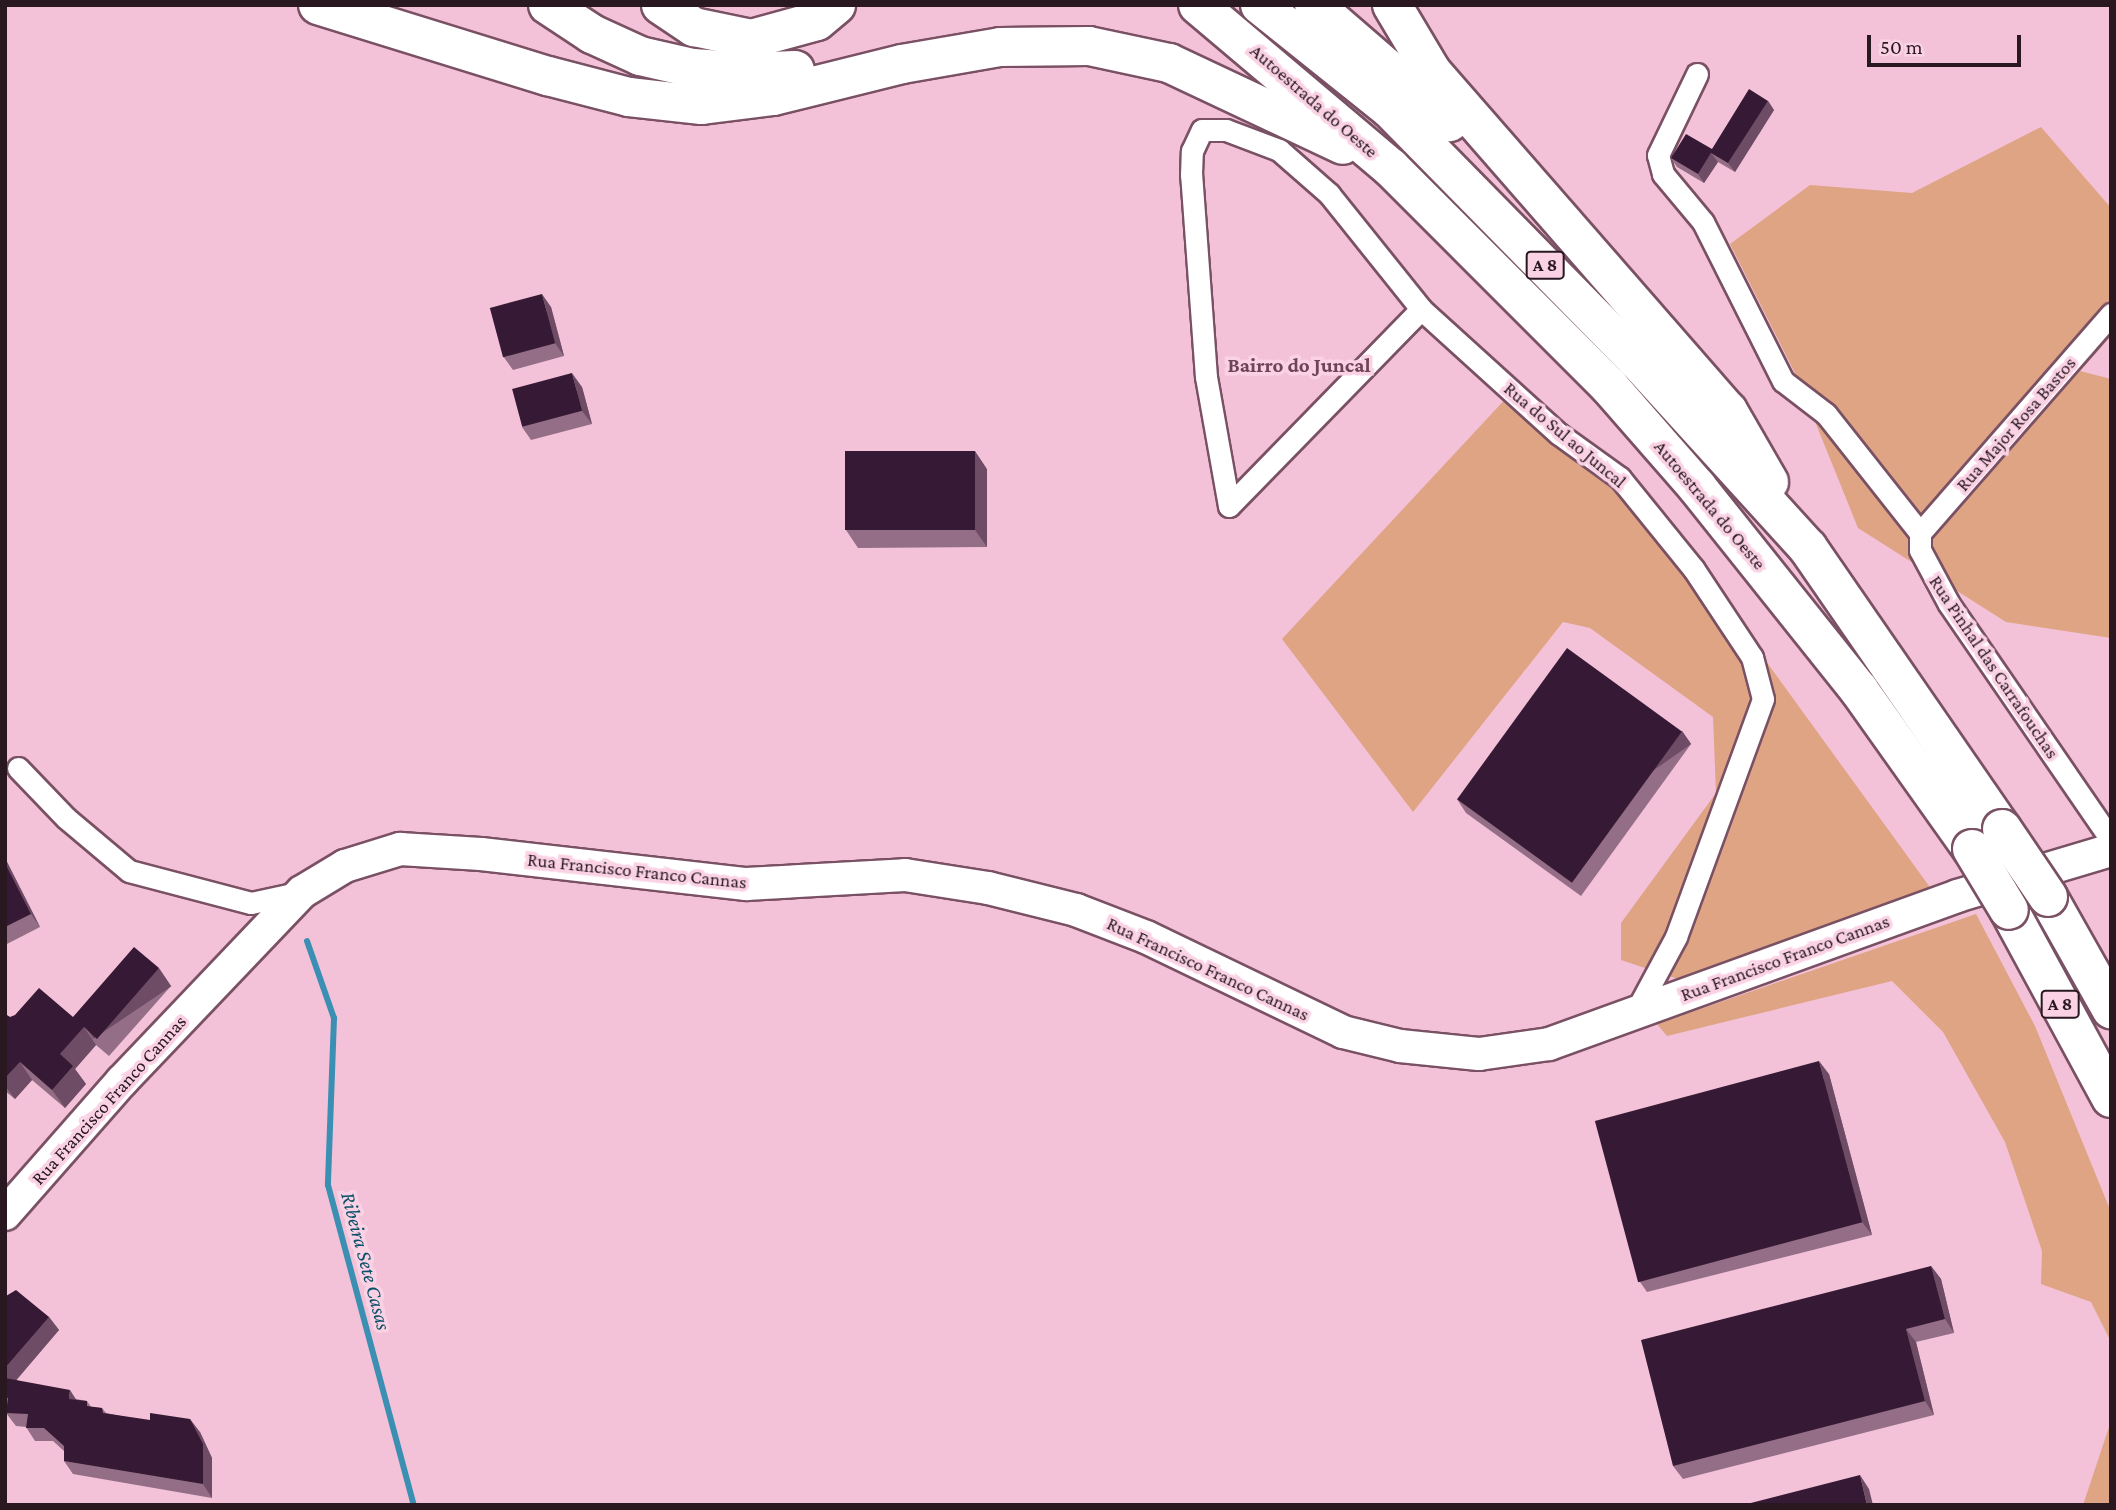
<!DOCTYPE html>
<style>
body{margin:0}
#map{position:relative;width:2116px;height:1510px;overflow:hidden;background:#f3c2d8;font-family:"Crimson Pro",serif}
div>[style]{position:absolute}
.green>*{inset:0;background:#dea484}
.stream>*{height:6px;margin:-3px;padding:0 3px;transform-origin:3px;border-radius:3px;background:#3b8fb3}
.roads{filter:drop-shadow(2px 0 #7a5164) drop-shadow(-2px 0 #7a5164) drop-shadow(0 2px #7a5164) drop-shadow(0 -2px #7a5164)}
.street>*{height:21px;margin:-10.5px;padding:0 10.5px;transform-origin:10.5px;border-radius:10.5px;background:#fff}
.secondary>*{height:32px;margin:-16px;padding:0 16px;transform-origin:16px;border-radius:16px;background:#fff}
.highway>*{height:38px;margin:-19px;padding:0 19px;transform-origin:19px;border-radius:19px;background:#fff}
.bridges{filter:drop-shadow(2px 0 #7a5164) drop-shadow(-2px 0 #7a5164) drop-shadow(0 2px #7a5164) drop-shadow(0 -2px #7a5164)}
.highway-bridge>*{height:38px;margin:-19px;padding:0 19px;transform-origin:19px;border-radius:19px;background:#fff}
.wall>*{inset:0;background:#946e86}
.shaded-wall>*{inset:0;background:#6f4c65;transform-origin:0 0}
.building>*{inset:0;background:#361934;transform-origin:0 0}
span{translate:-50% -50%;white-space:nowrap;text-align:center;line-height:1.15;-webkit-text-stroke:7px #fad2e4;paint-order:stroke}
.shield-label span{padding:2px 5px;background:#fad2e4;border:2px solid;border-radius:5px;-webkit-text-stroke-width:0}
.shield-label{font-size:18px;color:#291820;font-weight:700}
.street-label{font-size:19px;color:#291820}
.neighbourhood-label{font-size:21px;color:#6e4558;font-weight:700}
.water-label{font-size:21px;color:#0b506a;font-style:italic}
.frame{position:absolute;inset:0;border:7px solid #291820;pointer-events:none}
.scale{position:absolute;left:1867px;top:35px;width:154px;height:32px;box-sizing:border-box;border:4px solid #291820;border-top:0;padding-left:9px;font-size:21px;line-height:24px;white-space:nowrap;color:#291820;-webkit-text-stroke:5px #fad2e4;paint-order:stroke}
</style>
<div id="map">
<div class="green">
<i style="clip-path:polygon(2041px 127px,2111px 208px,2111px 336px,2080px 371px,2111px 379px,2111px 638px,2006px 622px,1858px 528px,1797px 377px,1730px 244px,1810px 185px,1912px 193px)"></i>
<i style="clip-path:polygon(1510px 394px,1639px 486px,1932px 890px,1681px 980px,1621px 960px,1621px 923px,1716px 793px,1713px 717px,1590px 628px,1563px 622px,1413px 812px,1282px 639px)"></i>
<i style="clip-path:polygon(1976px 914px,2035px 1026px,2111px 1212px,2111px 1342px,2091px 1302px,2041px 1284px,2042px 1251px,2005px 1142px,1943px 1032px,1892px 981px,1667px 1036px,1657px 1024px)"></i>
<i style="clip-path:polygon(2111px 1421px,2111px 1505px,2083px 1505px)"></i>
</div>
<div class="stream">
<i style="left:307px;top:941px;width:82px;rotate:70.7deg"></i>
<i style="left:334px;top:1018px;width:167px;rotate:92.1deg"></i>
<i style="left:328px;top:1185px;width:331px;rotate:75deg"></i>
</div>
<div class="roads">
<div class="street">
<i style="left:1697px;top:74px;width:90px;rotate:115.7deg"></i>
<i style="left:1658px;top:155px;width:20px;rotate:75deg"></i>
<i style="left:1663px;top:174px;width:62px;rotate:50.2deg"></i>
<i style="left:1703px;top:222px;width:178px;rotate:63.3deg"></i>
<i style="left:1783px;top:381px;width:54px;rotate:37.5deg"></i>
<i style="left:1826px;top:414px;width:152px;rotate:51.7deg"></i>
<i style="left:1920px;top:533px;width:17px;rotate:90deg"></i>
<i style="left:1920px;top:550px;width:61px;rotate:61.8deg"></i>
<i style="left:1949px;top:604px;width:286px;rotate:55.5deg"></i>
<i style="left:1229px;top:506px;width:275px;rotate:-45.7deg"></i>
<i style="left:1421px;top:309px;width:186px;rotate:42.2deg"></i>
<i style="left:1559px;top:434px;width:75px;rotate:35.8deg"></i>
<i style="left:1620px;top:478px;width:116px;rotate:51deg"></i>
<i style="left:1693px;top:568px;width:107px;rotate:56.5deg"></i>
<i style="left:1752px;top:657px;width:43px;rotate:75.3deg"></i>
<i style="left:1763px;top:699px;width:253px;rotate:110.1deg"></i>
<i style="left:1676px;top:937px;width:86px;rotate:118.3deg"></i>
<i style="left:1229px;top:506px;width:131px;rotate:-100.1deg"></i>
<i style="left:1206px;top:377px;width:203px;rotate:-94.2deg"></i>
<i style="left:1191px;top:175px;width:24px;rotate:-88deg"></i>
<i style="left:1192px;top:151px;width:23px;rotate:-65deg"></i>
<i style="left:1202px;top:130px;width:24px"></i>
<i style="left:1226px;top:130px;width:57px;rotate:20.7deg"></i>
<i style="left:1279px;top:150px;width:67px;rotate:41.3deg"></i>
<i style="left:1329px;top:194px;width:147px;rotate:51.3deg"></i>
<i style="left:1920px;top:533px;width:291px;rotate:-48.9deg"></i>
<i style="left:18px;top:768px;width:69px;rotate:46.2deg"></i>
<i style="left:66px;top:818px;width:82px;rotate:40.1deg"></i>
<i style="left:129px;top:871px;width:126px;rotate:14.7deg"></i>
<i style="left:251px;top:903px;width:52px;rotate:-12.2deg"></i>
</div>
<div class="secondary">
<i style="left:5px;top:1214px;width:177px;rotate:-48.7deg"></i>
<i style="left:122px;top:1081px;width:261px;rotate:-46.4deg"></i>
<i style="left:302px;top:892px;width:50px;rotate:-31.2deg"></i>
<i style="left:345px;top:866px;width:58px;rotate:-17.2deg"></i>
<i style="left:400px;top:849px;width:81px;rotate:3.5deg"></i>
<i style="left:481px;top:854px;width:267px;rotate:6.5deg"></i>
<i style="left:746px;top:884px;width:159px;rotate:-3.2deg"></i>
<i style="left:905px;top:875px;width:84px;rotate:8.9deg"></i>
<i style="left:988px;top:888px;width:91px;rotate:14deg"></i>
<i style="left:1076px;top:910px;width:75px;rotate:21.1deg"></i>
<i style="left:1146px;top:937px;width:219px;rotate:25.7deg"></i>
<i style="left:1343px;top:1032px;width:59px;rotate:13.8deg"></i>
<i style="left:1400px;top:1046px;width:79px;rotate:5.8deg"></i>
<i style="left:1479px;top:1054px;width:71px;rotate:-8.1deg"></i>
<i style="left:1549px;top:1044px;width:434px;rotate:-19.9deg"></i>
<i style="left:1957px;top:896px;width:161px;rotate:-16.6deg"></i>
</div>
<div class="highway">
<i style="left:318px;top:5px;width:241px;rotate:17.2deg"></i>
<i style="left:548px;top:76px;width:84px;rotate:14.5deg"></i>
<i style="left:629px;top:97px;width:73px;rotate:6.3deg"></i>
<i style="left:702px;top:105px;width:72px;rotate:-7.2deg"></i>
<i style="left:773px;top:96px;width:133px;rotate:-13.9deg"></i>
<i style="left:902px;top:64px;width:99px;rotate:-9.8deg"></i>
<i style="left:1000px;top:47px;width:89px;rotate:-0.6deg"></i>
<i style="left:1089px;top:46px;width:82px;rotate:12deg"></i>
<i style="left:1169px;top:63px;width:192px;rotate:25.2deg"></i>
<i style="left:548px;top:5px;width:53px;rotate:33.4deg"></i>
<i style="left:592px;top:34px;width:53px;rotate:24.6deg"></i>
<i style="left:640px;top:56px;width:54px;rotate:12.8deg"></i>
<i style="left:693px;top:68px;width:55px;rotate:4.2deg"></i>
<i style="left:748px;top:72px;width:47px;rotate:-2.4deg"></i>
<i style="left:661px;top:5px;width:40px;rotate:34deg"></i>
<i style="left:694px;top:27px;width:58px;rotate:11.9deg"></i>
<i style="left:751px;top:39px;width:68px;rotate:-15.3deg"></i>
<i style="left:817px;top:21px;width:25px;rotate:-40deg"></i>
<i style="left:1198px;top:5px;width:253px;rotate:40.2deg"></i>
<i style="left:1391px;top:168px;width:308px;rotate:45deg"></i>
<i style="left:1609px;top:386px;width:134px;rotate:48.9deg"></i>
<i style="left:1697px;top:487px;width:260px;rotate:51.4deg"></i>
<i style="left:1859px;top:690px;width:195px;rotate:54.6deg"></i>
<i style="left:1260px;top:5px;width:166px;rotate:38.7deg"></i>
<i style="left:1390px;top:109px;width:352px;rotate:45.5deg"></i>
<i style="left:1637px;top:360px;width:254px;rotate:47.7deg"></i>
<i style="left:1808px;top:548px;width:341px;rotate:55.4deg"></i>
<i style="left:1314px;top:5px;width:179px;rotate:40.9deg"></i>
<i style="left:1392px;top:5px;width:78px;rotate:59.2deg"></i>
<i style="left:1432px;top:72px;width:450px;rotate:48.9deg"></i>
<i style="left:1728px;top:411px;width:82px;rotate:60deg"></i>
<i style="left:2048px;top:897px;width:129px;rotate:60.6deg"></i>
<i style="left:2009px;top:910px;width:214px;rotate:61.5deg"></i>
</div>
</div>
<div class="bridges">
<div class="highway-bridge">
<i style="left:2002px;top:829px;width:82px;rotate:55.9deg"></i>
<i style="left:1972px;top:849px;width:71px;rotate:58.8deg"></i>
</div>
</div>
<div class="wall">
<i style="clip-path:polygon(1768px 101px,1774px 110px,1735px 172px,1718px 162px,1704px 183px,1677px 167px,1671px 158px,1712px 149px)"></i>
<i style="clip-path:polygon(551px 307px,564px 356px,513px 370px,503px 356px)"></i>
<i style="clip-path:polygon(582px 387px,592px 424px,531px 440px,522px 427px)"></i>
<i style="clip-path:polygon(987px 469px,987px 547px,858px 548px,846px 530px)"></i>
<i style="clip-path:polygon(1682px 731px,1691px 744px,1581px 896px,1466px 813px,1457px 799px)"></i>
<i style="clip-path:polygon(5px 858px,40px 927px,5px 945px)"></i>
<i style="clip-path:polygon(171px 986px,109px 1056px,96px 1045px,75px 1069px,86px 1084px,65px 1108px,32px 1080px,15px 1099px,5px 1091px,5px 1014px,10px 1017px,73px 1017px)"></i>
<i style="clip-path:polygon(1829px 1074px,1872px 1235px,1647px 1292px,1638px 1279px)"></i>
<i style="clip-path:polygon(1931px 1266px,1941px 1279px,1954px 1333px,1916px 1342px,1934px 1415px,1683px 1479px,1673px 1466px)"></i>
<i style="clip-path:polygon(5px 1295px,49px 1317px,59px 1330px,16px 1380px,76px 1399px,87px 1401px,91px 1407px,102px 1408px,106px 1413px,200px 1432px,212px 1458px,212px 1498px,73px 1474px,64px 1461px,64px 1451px,53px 1441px,35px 1441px,26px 1427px,16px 1426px,6px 1413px,7px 1410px,5px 1410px)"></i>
</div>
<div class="shaded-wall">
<i style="clip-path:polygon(1768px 101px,1774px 110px,1735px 172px,1728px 163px)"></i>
<i style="clip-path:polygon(1711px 153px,1718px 162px,1704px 183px,1698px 174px)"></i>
<i style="clip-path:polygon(542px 294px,551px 307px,564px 356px,555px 343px)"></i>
<i style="clip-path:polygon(572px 373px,582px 387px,592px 424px,582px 411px)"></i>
<i style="clip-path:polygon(975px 451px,987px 469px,987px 547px,975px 530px)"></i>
<i style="left:1682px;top:731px;width:16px;height:187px;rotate:55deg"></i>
<i style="clip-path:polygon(5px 858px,40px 927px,31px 914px,5px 863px)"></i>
<i style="left:159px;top:968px;width:22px;height:94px;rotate:56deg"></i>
<i style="clip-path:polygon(84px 1027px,96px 1045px,75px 1069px,86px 1084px,65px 1108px,52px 1090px,60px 1054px)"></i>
<i style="clip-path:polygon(1819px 1061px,1829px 1074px,1872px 1235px,1862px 1222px)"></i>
<i style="clip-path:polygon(20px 1062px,32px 1080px,15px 1099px,5px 1086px,5px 1078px)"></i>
<i style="clip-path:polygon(1931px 1266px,1941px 1279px,1954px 1333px,1945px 1319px)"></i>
<i style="clip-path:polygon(49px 1317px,59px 1330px,8px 1390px,5px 1386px,5px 1368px)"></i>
<i style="clip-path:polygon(1906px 1329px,1916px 1342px,1934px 1415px,1925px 1401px)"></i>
<i style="clip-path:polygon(70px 1390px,79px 1404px,69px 1399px)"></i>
<i style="clip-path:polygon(190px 1419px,200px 1432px,212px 1458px,212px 1498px,203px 1484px)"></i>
<i style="clip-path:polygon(1860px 1475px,1869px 1489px,1873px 1505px,1867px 1505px)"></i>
</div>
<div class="building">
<i style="clip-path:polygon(1749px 89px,1768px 101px,1728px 163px,1711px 153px,1698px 174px,1671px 158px,1686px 134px,1712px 149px)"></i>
<i style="left:542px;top:294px;width:51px;height:54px;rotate:75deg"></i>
<i style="left:572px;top:373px;width:39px;height:62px;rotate:75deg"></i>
<i style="left:845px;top:451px;width:130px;height:79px"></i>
<i style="left:1567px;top:648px;width:142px;height:187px;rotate:36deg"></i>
<i style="clip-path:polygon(5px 863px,31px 914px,5px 927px)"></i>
<i style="clip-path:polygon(134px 947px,159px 968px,97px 1039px,84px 1027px,60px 1054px,73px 1066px,52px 1090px,20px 1062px,5px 1078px,5px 1014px,10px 1017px,15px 1015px,39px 988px,73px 1017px)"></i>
<i style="left:1819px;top:1061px;width:167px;height:232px;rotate:75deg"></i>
<i style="clip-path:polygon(1931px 1266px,1945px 1319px,1906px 1329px,1925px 1401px,1673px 1466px,1641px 1340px)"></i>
<i style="clip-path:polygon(16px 1290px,49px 1317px,5px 1368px,5px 1295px,6px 1296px)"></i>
<i style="clip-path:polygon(5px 1378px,70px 1390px,69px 1399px,87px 1401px,87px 1406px,102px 1408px,103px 1413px,150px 1420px,150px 1413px,190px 1419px,203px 1444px,203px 1484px,64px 1461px,64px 1446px,44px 1428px,26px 1428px,28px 1414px,6px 1413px,8px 1398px,5px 1397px)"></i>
<i style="clip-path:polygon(1860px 1475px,1867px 1505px,1743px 1505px)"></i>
</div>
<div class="shield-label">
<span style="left:1545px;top:265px">A 8</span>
<span style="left:2060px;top:1004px">A 8</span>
</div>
<div class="street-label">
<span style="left:1314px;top:101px;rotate:41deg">Autoestrada do Oeste</span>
<span style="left:2016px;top:424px;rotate:-49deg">Rua Major Rosa Bastos</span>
<span style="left:1565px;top:435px;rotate:40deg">Rua do Sul ao Juncal</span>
<span style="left:1710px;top:505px;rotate:50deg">Autoestrada do Oeste</span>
<span style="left:1994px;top:667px;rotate:56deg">Rua Pinhal das Carrafouchas</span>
<span style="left:637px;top:871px;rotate:6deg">Rua Francisco Franco Cannas</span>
<span style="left:1785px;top:958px;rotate:-20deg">Rua Francisco Franco Cannas</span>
<span style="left:1208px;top:969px;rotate:25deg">Rua Francisco Franco Cannas</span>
<span style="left:109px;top:1100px;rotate:-48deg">Rua Francisco Franco Cannas</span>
</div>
<div class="neighbourhood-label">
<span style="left:1299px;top:365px">Bairro do Juncal</span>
</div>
<div class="water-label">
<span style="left:366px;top:1261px;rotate:75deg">Ribeira Sete Casas</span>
</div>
<div class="frame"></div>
<div class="scale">50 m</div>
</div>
